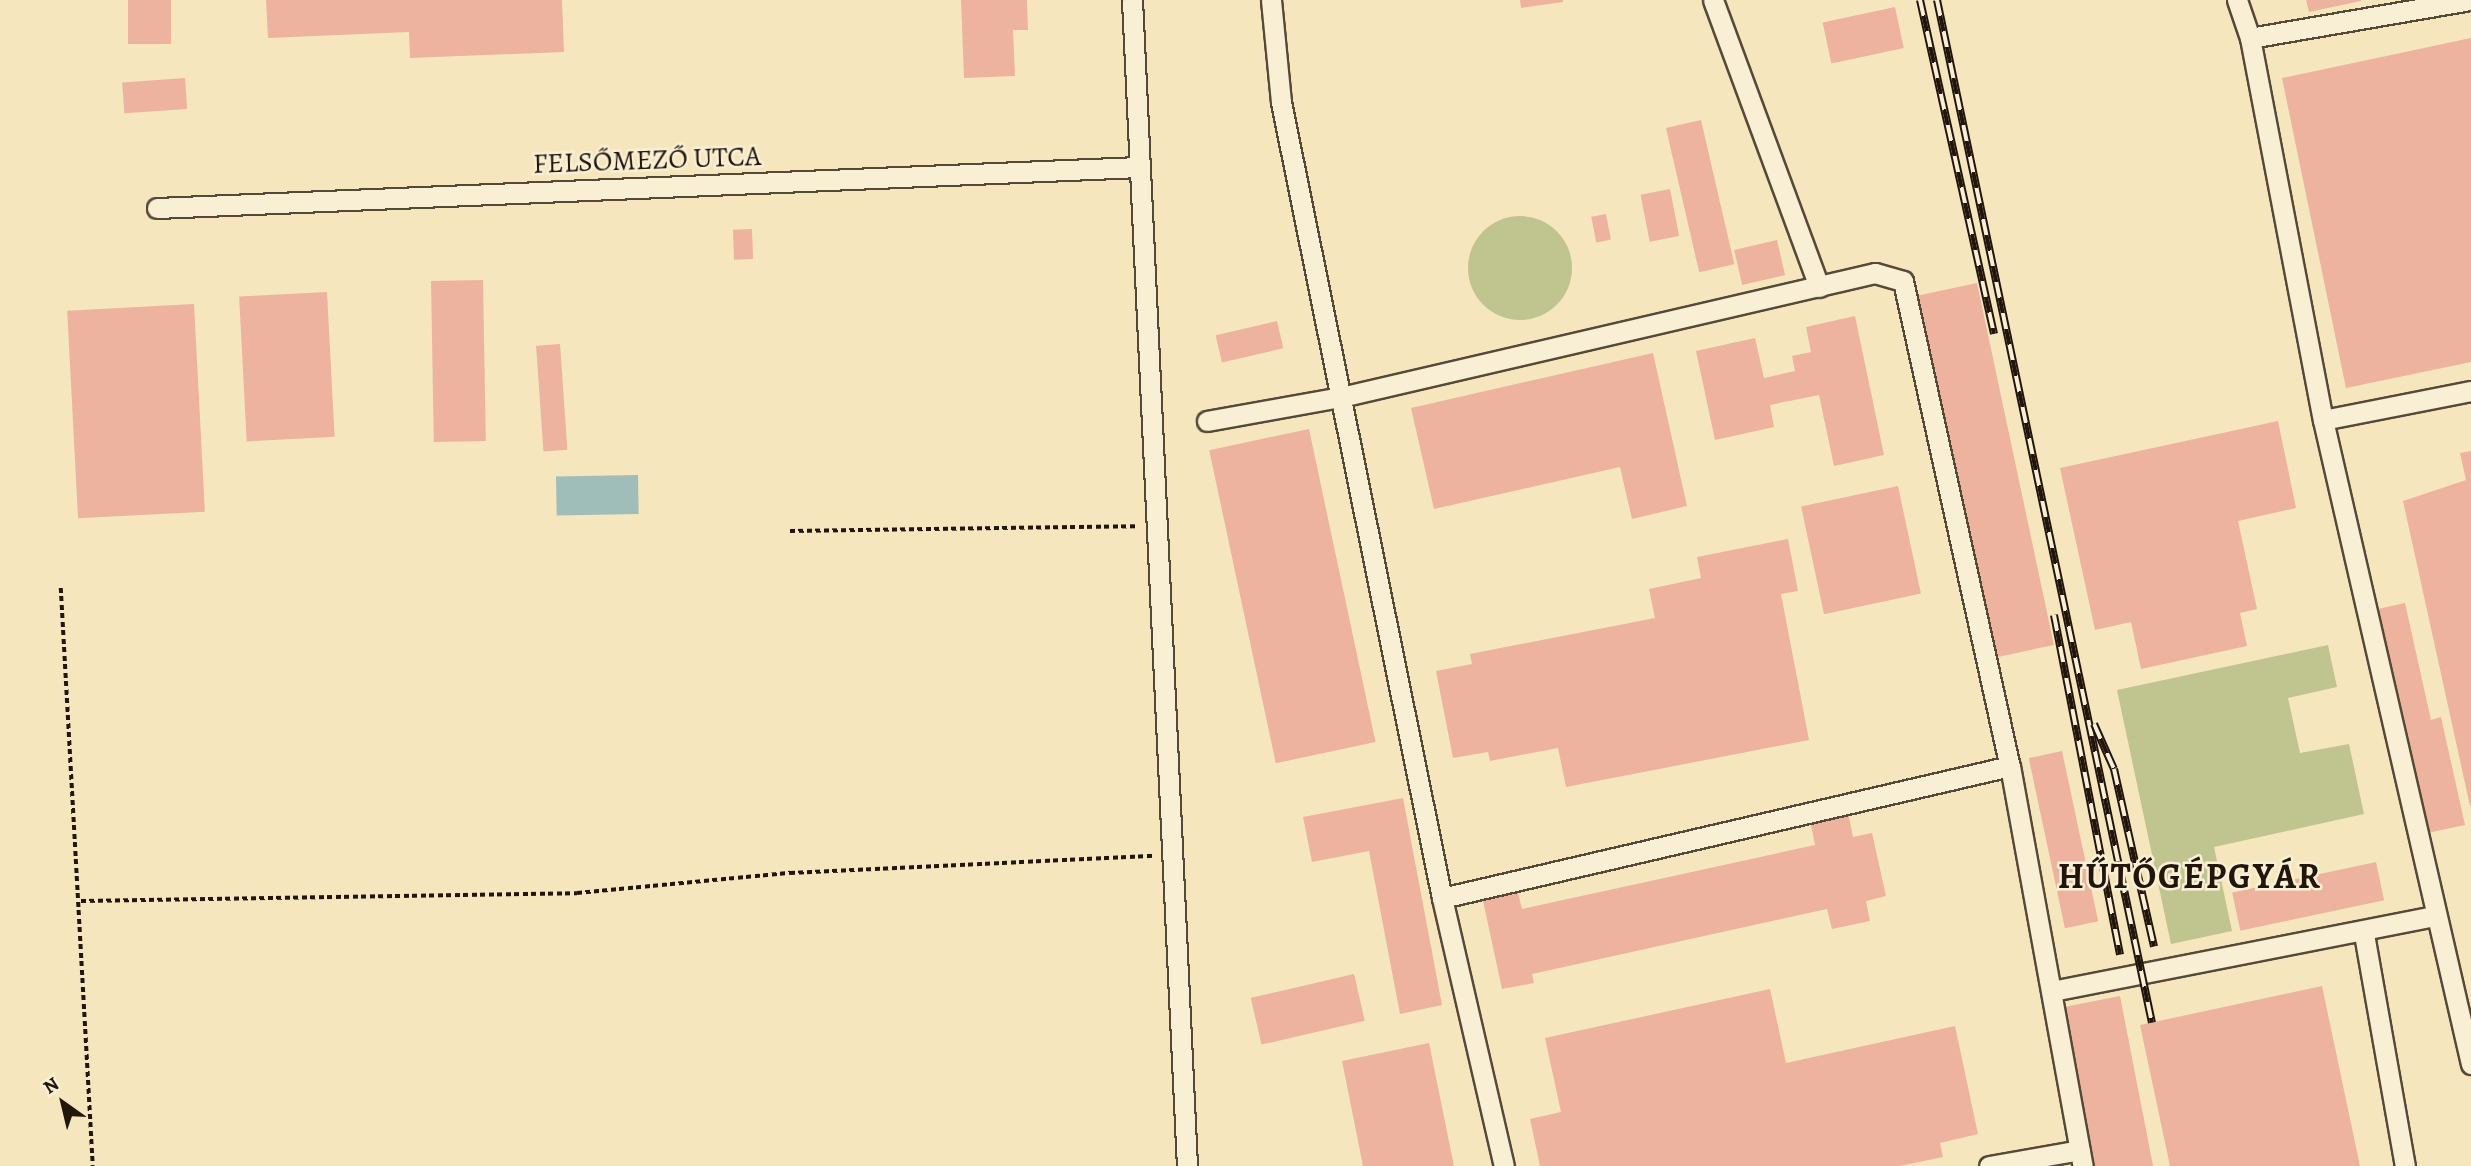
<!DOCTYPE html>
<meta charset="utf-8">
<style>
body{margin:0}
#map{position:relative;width:2471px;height:1166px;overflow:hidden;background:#f6e6bd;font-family:Alegreya,serif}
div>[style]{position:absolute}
.green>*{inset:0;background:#c0c48e}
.round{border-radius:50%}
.water>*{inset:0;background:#9fbeb9;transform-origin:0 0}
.building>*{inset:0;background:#edb39e;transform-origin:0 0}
.path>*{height:3.5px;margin-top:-1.75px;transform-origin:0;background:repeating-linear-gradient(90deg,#21150c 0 5px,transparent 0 8.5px)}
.roads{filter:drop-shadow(2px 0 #564938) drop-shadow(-2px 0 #564938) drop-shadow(0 2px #564938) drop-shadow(0 -2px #564938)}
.minor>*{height:19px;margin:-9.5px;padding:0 9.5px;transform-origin:9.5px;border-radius:9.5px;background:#f9efd4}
.rail>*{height:8px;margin-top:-4px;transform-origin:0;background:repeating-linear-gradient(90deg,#f9efd4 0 16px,#21150c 0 32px);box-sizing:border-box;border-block:2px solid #21150c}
span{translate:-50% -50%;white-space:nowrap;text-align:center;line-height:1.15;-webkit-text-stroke:5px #f9efd4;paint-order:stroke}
.street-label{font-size:28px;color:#21150c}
.district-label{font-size:35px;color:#21150c;font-weight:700;letter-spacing:2px}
.north{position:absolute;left:28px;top:1068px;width:70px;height:70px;-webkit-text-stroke:5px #f9efd4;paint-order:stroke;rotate:326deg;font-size:19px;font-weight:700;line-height:28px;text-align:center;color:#21150c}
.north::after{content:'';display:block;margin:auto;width:24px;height:32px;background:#21150c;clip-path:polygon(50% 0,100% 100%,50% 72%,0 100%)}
</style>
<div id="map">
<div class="green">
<i class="round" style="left:1468px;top:216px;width:104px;height:104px"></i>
<i style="clip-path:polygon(2328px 645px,2337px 687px,2288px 698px,2300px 753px,2349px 744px,2364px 814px,2214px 847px,2232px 931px,2171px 944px,2117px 690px)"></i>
</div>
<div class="water">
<i style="left:638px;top:475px;width:39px;height:82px;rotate:89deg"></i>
</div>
<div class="building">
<i style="left:128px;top:0;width:43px;height:44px"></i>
<i style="clip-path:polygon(266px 0,562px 0,564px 52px,410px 58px,409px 32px,268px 38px)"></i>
<i style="clip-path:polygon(961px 0,1027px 0,1028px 30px,1013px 30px,1015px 76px,964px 78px)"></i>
<i style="clip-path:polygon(1520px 0,1563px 0,1563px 2px,1521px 8px)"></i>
<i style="clip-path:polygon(2306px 0,2361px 0,2361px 1px,2309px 12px)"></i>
<i style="left:1895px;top:7px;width:42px;height:74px;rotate:78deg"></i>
<i style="clip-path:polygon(2471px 38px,2471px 362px,2346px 388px,2282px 78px)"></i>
<i style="left:185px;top:78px;width:31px;height:63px;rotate:86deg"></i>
<i style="left:1701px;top:120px;width:148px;height:36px;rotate:77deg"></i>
<i style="left:1670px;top:189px;width:48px;height:30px;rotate:79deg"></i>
<i style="left:1606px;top:214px;width:26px;height:15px;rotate:79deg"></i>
<i style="left:752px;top:229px;width:30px;height:19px;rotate:88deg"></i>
<i style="left:1777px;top:240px;width:36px;height:44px;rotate:77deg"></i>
<i style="left:483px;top:280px;width:161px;height:52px;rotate:89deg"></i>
<i style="left:1977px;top:283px;width:370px;height:66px;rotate:78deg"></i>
<i style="left:327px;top:292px;width:145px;height:88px;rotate:87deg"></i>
<i style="left:194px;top:304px;width:208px;height:127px;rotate:87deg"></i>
<i style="clip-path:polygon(1855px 316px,1884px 455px,1834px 466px,1819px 395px,1770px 405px,1774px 427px,1715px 440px,1696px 351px,1755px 338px,1764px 378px,1795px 371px,1792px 356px,1811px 352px,1806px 327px)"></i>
<i style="left:1277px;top:321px;width:28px;height:63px;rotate:77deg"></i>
<i style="left:560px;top:344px;width:106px;height:24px;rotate:86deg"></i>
<i style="clip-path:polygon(1653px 353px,1687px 506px,1632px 519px,1620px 467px,1434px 509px,1411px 408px)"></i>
<i style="clip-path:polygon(2278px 421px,2296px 508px,2238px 521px,2257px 609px,2240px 613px,2247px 646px,2141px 669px,2131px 622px,2095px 630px,2060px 468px)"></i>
<i style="left:1309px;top:429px;width:320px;height:102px;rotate:78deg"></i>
<i style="clip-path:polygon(2471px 451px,2471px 806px,2470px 806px,2403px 501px,2466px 480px,2460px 453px)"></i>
<i style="left:1898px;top:486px;width:110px;height:99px;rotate:78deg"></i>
<i style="clip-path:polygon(1788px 539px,1798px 591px,1781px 594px,1809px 740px,1566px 787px,1558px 748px,1490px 761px,1488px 752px,1453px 758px,1436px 671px,1472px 664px,1470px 654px,1655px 618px,1649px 589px,1701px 578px,1697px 557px)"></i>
<i style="clip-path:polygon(2405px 603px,2431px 720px,2441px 717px,2465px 825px,2418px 835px,2369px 611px)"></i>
<i style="left:2062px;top:751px;width:174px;height:34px;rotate:78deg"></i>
<i style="clip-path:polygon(1403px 798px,1442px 1005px,1400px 1014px,1369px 851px,1312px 862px,1303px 817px)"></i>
<i style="clip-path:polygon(1848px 812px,1853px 837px,1872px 833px,1886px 896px,1866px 901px,1870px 921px,1832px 929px,1827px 909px,1532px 974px,1534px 983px,1502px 989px,1483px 901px,1518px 893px,1522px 909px,1815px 845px,1810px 820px)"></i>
<i style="left:2376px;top:862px;width:39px;height:147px;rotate:78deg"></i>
<i style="left:1354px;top:974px;width:48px;height:106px;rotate:77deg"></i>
<i style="clip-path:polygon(2322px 986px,2360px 1166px,2170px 1166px,2140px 1025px)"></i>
<i style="clip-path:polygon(1770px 989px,1786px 1063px,1955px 1026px,1978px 1134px,1940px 1143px,1943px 1157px,1900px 1166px,1540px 1166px,1530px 1119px,1561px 1112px,1545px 1038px)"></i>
<i style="left:2120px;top:996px;width:173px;height:57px;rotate:79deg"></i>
<i style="clip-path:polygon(1429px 1043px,1454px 1166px,1363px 1166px,1342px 1061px)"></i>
</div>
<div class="path">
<i style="left:790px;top:531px;width:347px;rotate:-0.8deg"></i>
<i style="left:61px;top:588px;width:579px;rotate:86.83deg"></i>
<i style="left:81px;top:901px;width:496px;rotate:-0.9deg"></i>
<i style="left:577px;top:893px;width:214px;rotate:-5.4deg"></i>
<i style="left:790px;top:873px;width:365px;rotate:-2.7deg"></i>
</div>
<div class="roads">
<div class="minor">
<i style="left:1132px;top:0;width:1167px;rotate:87.3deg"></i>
<i style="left:1271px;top:0;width:102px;rotate:84.4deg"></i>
<i style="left:1281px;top:102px;width:812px;rotate:78.57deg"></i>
<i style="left:1442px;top:898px;width:275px;rotate:77deg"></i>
<i style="left:1713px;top:0;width:306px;rotate:69.7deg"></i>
<i style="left:2237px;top:0;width:40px;rotate:71.1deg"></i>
<i style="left:2250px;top:38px;width:389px;rotate:79.2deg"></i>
<i style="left:2323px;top:420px;width:661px;rotate:77.06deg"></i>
<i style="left:2250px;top:38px;width:224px;rotate:-9.8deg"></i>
<i style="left:157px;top:208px;width:984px;rotate:-2.39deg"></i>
<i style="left:2323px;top:420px;width:151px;rotate:-11.1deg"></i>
<i style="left:1207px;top:421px;width:136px;rotate:-10.2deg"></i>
<i style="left:1341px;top:397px;width:548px;rotate:-13.07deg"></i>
<i style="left:1875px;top:273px;width:29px;rotate:16deg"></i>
<i style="left:1903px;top:281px;width:497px;rotate:77.6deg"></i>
<i style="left:2010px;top:766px;width:407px;rotate:79.7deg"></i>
<i style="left:1442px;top:898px;width:583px;rotate:-13.08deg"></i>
<i style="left:2364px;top:934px;width:236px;rotate:80deg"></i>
<i style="left:2052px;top:991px;width:391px;rotate:-11.1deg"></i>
<i style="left:1989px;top:1166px;width:92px;rotate:-10deg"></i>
</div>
</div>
<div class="rail">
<i style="left:1920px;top:0;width:342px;rotate:77.5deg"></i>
<i style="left:1937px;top:0;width:1045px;rotate:78.13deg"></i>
<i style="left:2054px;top:615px;width:346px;rotate:79deg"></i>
<i style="left:2094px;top:724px;width:49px;rotate:66deg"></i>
<i style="left:2114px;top:769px;width:182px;rotate:77.3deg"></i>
</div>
<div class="street-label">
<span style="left:647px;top:160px;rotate:-2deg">FELSŐMEZŐ UTCA</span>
</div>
<div class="district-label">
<span style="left:2190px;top:876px">HŰTŐGÉPGYÁR</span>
</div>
<div class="north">N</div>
</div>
